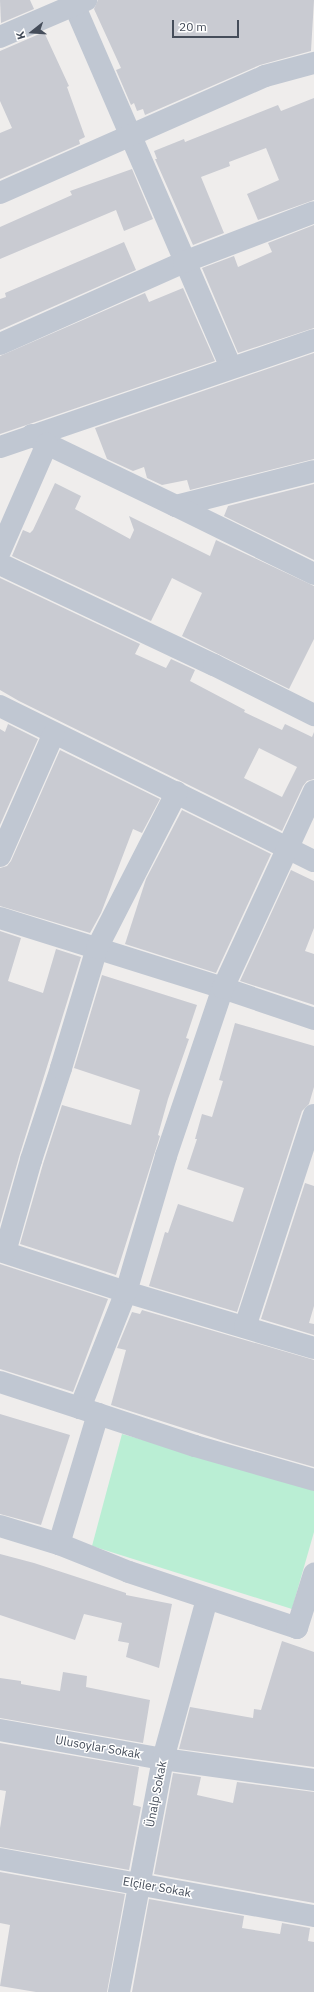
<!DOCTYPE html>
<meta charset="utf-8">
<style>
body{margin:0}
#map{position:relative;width:314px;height:1992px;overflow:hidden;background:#efedec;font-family:"IBM Plex Sans",sans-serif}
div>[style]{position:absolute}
.green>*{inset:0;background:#baeed4}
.building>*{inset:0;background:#c9cbd2}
.minor>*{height:22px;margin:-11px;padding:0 11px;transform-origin:11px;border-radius:11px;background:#c0c7d2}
span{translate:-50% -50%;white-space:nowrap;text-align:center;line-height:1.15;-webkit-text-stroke:3px #fff;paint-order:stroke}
.street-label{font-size:12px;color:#454d5a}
.north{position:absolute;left:12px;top:12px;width:40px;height:40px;-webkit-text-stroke:3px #fff;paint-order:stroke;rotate:253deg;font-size:11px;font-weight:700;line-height:16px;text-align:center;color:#454d5a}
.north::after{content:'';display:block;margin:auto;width:14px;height:18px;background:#454d5a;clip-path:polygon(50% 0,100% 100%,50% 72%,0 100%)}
.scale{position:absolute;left:172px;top:20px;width:67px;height:18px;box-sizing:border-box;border:2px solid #454d5a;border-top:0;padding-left:5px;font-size:12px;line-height:14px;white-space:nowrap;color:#454d5a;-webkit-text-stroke:3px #fff;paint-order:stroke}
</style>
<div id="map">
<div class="green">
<i style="clip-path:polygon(122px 1434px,314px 1488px,314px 1532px,292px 1609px,92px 1546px)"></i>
</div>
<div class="building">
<i style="clip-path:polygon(0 0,30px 0,34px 9px,1px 23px)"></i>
<i style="clip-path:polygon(98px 0,314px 0,311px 51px,260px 65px,145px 115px,143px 109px,137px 111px,134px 103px,131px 105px,116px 70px,121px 68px,94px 9px)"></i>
<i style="clip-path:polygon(44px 32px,69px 86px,67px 87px,85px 137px,79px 140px,80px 144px,0 179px,0 133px,12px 128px,0 101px,0 51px)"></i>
<i style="clip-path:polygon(314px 98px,314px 200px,258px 220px,247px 194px,279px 180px,266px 148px,229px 162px,230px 166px,201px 177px,224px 233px,193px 245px,155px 159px,157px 159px,154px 151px,184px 139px,185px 142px,278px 105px,281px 111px)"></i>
<i style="clip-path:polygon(132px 169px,153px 219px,124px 231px,116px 210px,0 259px,0 227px,72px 195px,70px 191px)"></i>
<i style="clip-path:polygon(314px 225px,314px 328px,238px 353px,202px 268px,234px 256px,238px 267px,272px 252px,268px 243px)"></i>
<i style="clip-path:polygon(124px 242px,136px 270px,0 330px,0 299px,6px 297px,5px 293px)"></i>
<i style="clip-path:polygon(183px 288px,215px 361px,0 434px,0 356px,145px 293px,149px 302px)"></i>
<i style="clip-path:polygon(314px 353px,314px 459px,190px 490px,187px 480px,162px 485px,147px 478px,144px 467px,133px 471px,107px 459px,95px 428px)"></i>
<i style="clip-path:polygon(55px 483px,81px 496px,75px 509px,130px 539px,134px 530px,129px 516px,210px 556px,216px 540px,314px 586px,314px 639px,289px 689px,182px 636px,202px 593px,172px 578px,151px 621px,12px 556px,23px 530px,30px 533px,33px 530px)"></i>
<i style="clip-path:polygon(314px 484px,314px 560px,224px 516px,228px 506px)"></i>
<i style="clip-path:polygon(evenodd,0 578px,140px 644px,135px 654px,166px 668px,171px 659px,195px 670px,190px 681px,245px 710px,244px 712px,282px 730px,285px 724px,312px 737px,314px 732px,314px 779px,307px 781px,303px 786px,282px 831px,19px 701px,0 690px,0 578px,259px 748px,297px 767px,282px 797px,244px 778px,259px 748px)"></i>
<i style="clip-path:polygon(8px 724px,38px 739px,0 825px,0 729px,5px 732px)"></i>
<i style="clip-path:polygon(60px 750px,160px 799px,142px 833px,133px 829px,101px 913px,90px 933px,0 906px,0 868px,7px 866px,11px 861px)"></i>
<i style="clip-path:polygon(182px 810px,271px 854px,216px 973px,125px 944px,146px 879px)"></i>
<i style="clip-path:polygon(291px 870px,314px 881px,314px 928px,305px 951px,314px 954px,314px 1005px,240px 981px)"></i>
<i style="clip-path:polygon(0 931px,21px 938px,8px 981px,43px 993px,56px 949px,81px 957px,19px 1157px,0 1224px)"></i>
<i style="clip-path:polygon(102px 975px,197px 1005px,186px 1038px,189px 1039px,168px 1099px,158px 1135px,160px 1136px,116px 1275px,20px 1244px,43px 1164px,62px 1105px,131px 1125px,140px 1090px,74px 1068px)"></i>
<i style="clip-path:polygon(235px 1023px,314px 1046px,314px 1087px,309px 1104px,302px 1111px,237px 1312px,149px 1286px,165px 1232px,168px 1233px,178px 1204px,233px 1222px,244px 1188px,187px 1169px,197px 1139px,195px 1139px,202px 1114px,212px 1117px,223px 1081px,219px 1080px)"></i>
<i style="clip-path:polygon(305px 1183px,314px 1186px,314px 1306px,309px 1323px,314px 1324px,314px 1335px,261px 1319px)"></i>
<i style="clip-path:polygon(0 1264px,108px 1299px,73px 1392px,0 1369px)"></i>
<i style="clip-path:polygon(142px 1310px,314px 1360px,314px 1467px,233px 1444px,111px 1405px,126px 1350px,117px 1348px,132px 1312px,140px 1314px)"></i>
<i style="clip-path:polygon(0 1414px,70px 1435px,41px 1525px,0 1514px)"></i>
<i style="clip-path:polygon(0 1554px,34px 1563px,126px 1593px,126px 1595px,172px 1604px,159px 1668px,126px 1657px,129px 1643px,118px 1641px,122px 1623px,84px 1614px,75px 1640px,0 1615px)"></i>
<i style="clip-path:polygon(282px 1641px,314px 1652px,314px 1767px,179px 1749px,190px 1707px,253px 1718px,254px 1709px,261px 1710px)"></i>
<i style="clip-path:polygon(63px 1672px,87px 1676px,86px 1687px,150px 1700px,143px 1743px,0 1718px,0 1678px,21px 1681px,21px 1684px,60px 1691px)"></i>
<i style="clip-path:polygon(0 1743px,139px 1767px,133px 1805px,141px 1807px,129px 1870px,0 1847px,0 1828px,6px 1791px,0 1790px)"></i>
<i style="clip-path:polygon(173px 1773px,201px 1777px,197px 1795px,233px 1803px,237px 1782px,314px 1792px,314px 1903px,154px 1874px)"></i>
<i style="clip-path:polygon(0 1872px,125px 1894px,107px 1992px,36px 1992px,0 1986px,10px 1925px,0 1923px)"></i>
<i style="clip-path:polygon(149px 1899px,244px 1916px,242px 1928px,280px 1934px,282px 1923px,310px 1928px,308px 1941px,314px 1942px,314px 1992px,132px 1992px)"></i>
</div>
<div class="minor">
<i style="left:72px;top:0;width:400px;rotate:66.6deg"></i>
<i style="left:0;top:37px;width:94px;rotate:-23.3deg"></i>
<i style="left:0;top:193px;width:290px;rotate:-23.8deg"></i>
<i style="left:265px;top:76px;width:51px;rotate:-14.9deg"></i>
<i style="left:0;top:344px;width:201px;rotate:-24deg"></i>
<i style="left:184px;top:262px;width:139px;rotate:-21deg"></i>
<i style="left:32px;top:435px;width:17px;rotate:31deg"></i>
<i style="left:47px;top:444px;width:143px;rotate:25.7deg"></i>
<i style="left:176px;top:506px;width:142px;rotate:-14.2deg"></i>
<i style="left:0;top:447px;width:332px;rotate:-18.8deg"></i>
<i style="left:176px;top:506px;width:154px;rotate:26.2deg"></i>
<i style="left:0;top:551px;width:117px;rotate:-66.3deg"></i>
<i style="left:0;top:564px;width:237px;rotate:25.3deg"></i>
<i style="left:214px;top:665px;width:112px;rotate:26.6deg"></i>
<i style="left:0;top:706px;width:350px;rotate:26.3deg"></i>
<i style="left:0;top:856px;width:134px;rotate:-66.3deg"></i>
<i style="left:0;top:918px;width:234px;rotate:17.4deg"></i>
<i style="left:223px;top:988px;width:96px;rotate:18.8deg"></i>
<i style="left:0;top:1251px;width:133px;rotate:18deg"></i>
<i style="left:126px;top:1292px;width:196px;rotate:16.6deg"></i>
<i style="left:5px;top:1252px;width:96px;rotate:-74.2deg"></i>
<i style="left:31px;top:1160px;width:97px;rotate:-71.9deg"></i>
<i style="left:61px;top:1068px;width:125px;rotate:-73.3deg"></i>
<i style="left:97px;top:948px;width:175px;rotate:-62.9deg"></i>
<i style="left:245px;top:1327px;width:223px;rotate:-72deg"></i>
<i style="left:0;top:1382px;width:84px;rotate:18deg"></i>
<i style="left:80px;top:1408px;width:125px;rotate:-68.4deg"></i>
<i style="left:126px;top:1292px;width:142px;rotate:-73.6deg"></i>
<i style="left:166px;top:1156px;width:177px;rotate:-71.3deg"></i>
<i style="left:223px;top:988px;width:217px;rotate:-65.2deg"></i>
<i style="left:80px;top:1408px;width:121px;rotate:18.3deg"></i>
<i style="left:195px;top:1446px;width:124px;rotate:15.9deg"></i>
<i style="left:0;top:1526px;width:62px;rotate:17deg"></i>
<i style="left:59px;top:1544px;width:75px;rotate:21.8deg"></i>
<i style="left:129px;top:1572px;width:177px;rotate:18.4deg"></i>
<i style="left:297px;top:1628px;width:57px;rotate:-72.5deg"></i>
<i style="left:59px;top:1544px;width:136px;rotate:-73.3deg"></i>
<i style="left:0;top:1730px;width:166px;rotate:10.1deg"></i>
<i style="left:163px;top:1759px;width:152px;rotate:7.9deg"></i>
<i style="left:0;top:1859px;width:319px;rotate:10.3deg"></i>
<i style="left:119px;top:1992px;width:237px;rotate:-79.3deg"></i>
<i style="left:163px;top:1759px;width:166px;rotate:-74.6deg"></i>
</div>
<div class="street-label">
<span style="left:98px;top:1747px;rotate:10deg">Ulusoylar Sokak</span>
<span style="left:156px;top:1794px;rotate:-79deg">Ünalp Sokak</span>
<span style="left:157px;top:1887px;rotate:10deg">Elçiler Sokak</span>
</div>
<div class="north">K</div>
<div class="scale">20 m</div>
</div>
